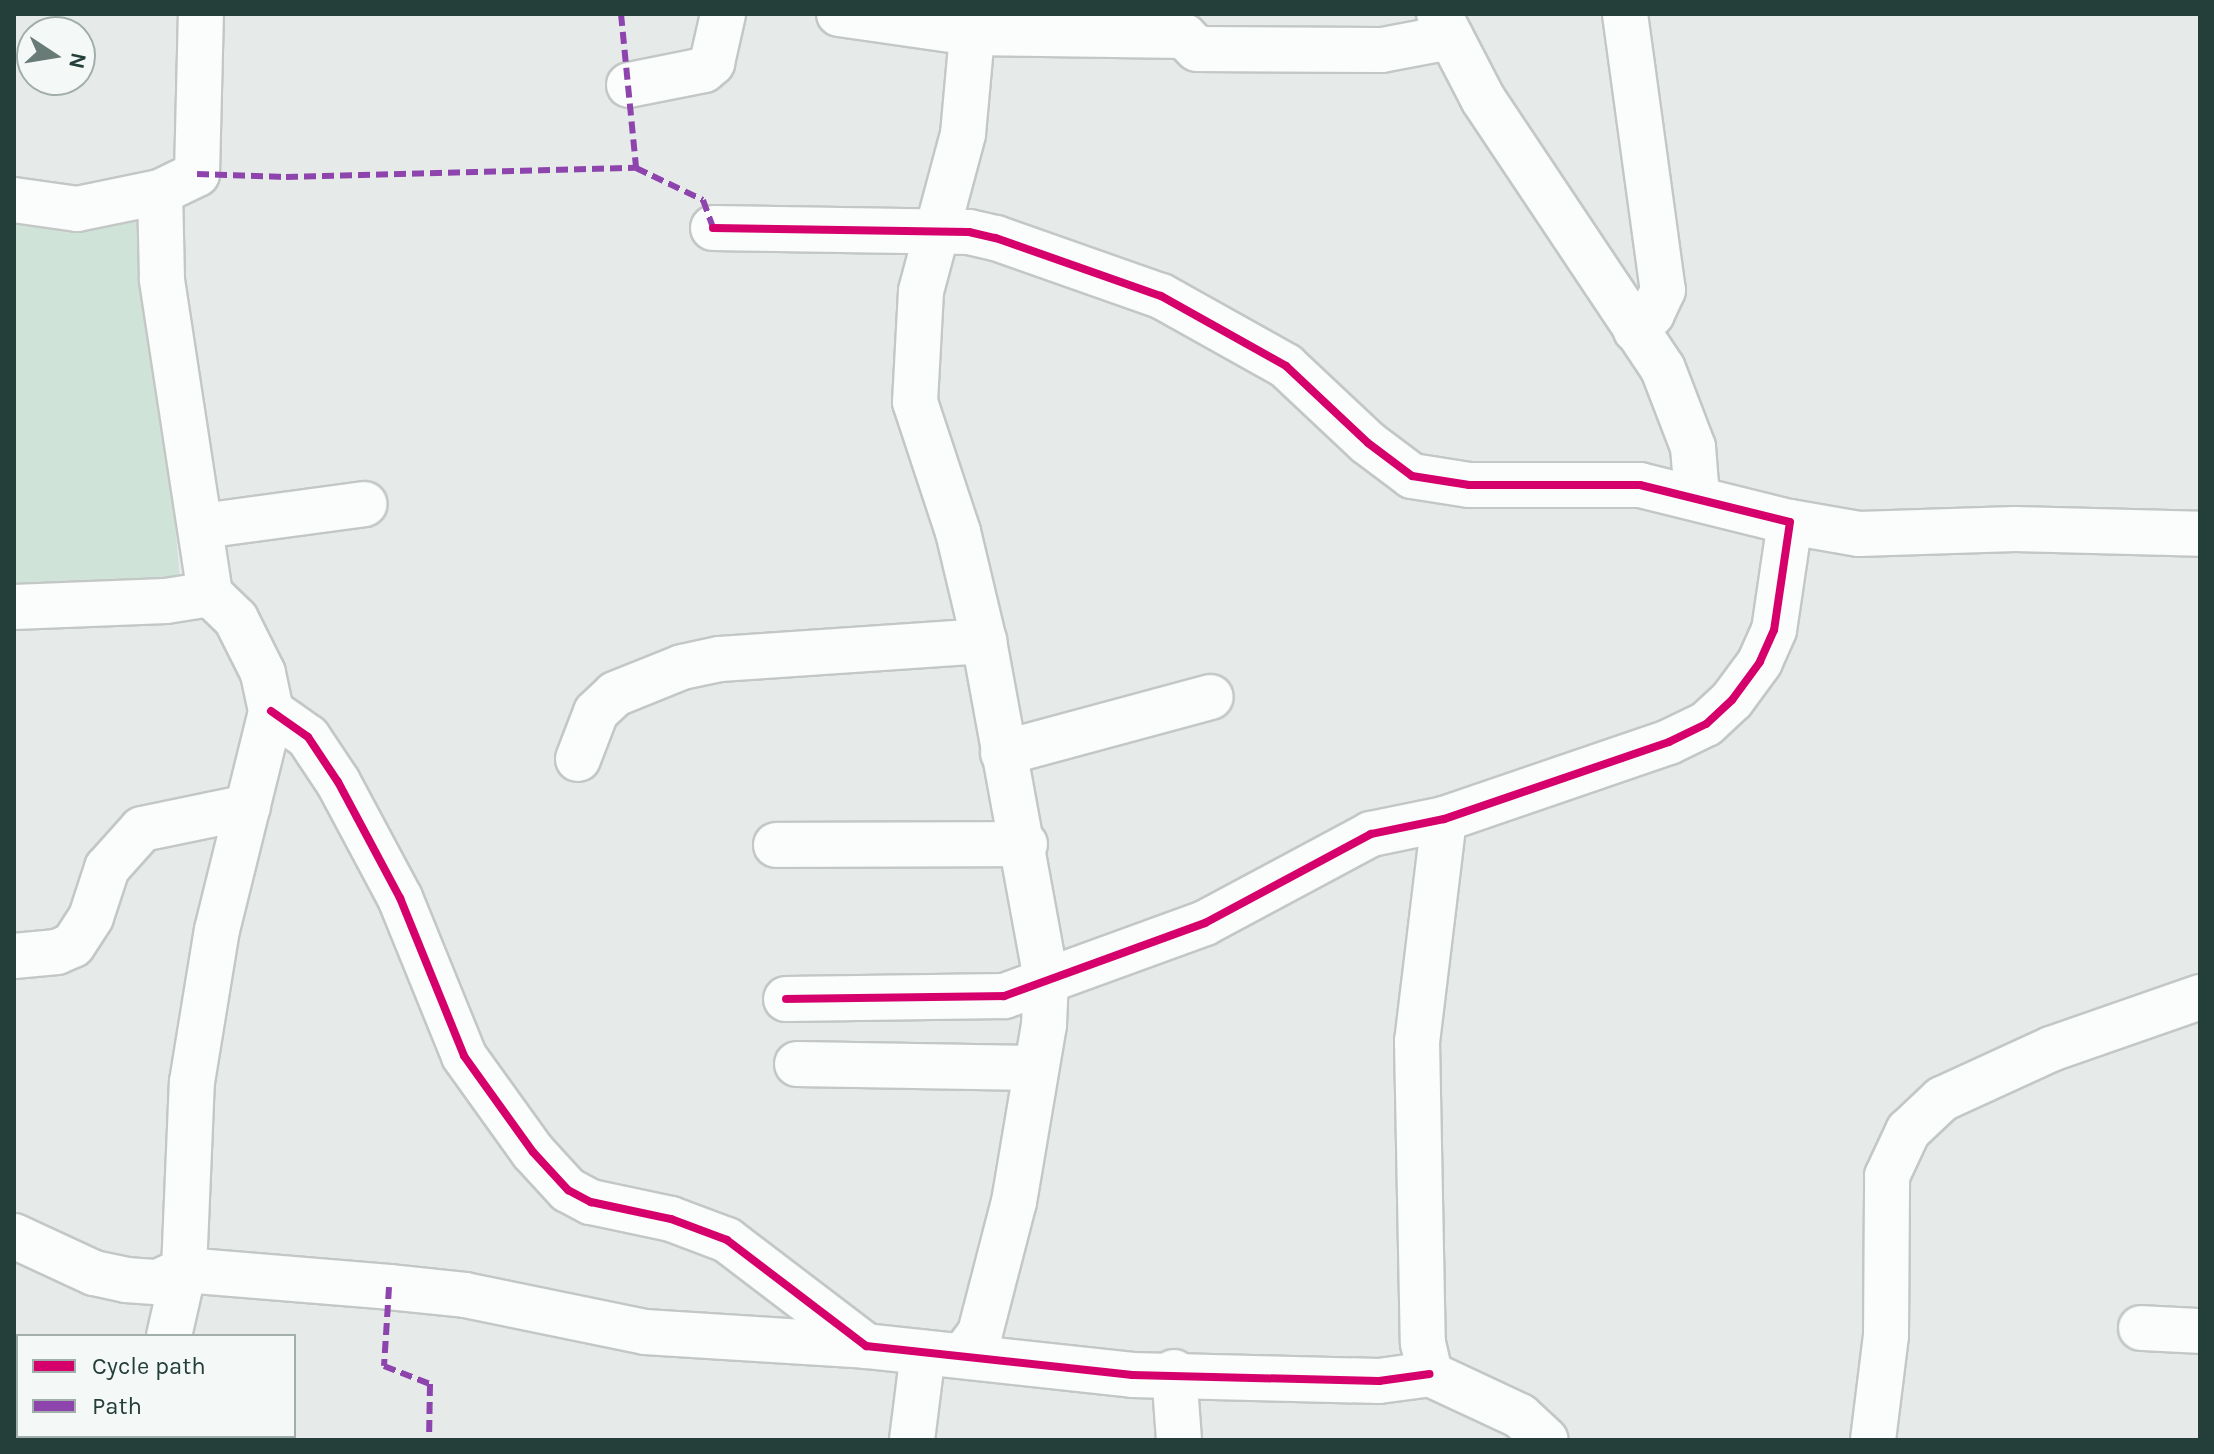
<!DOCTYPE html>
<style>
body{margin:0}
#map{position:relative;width:2214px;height:1454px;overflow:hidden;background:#e6ebe9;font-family:Karla,sans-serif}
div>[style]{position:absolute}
.green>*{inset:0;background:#d0e3d8}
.roads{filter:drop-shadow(2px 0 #c3c8c6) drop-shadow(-2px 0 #c3c8c6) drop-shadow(0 2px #c3c8c6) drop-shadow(0 -2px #c3c8c6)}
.minor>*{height:44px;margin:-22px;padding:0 22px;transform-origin:22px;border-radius:22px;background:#fbfcfc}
.quiet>*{height:6px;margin-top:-3px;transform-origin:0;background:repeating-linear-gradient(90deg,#8e44ad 0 12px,transparent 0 18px)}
.cycleway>*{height:8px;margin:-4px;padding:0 4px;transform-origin:4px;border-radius:4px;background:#d6006c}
span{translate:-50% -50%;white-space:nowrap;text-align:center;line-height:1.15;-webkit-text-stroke:6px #f4f9f8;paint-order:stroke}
.frame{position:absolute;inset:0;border:16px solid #243e3a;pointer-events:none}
.legend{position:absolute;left:16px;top:1334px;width:280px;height:104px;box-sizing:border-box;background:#f4f9f8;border:2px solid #a1aeac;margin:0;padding:10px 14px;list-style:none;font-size:24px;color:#243e3a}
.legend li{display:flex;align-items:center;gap:16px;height:40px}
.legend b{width:40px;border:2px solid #a1aeac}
.north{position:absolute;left:16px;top:16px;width:80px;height:80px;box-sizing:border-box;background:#f4f9f8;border:2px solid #a1aeac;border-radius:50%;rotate:102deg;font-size:22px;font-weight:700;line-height:32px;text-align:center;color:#243e3a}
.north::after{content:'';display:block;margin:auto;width:28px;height:36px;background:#687b77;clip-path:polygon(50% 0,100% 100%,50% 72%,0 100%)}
</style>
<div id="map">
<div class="green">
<i style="clip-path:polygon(14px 203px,150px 219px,181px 593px,14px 589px)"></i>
</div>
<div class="roads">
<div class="minor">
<i style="left:839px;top:14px;width:134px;rotate:8.1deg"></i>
<i style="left:972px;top:33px;width:212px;rotate:0.8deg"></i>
<i style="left:1184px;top:36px;width:18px;rotate:45deg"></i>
<i style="left:1197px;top:49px;width:185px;rotate:0.3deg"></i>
<i style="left:1382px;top:50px;width:70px;rotate:-10.7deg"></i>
<i style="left:1439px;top:14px;width:96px;rotate:62.6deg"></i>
<i style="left:1483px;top:99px;width:324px;rotate:56.3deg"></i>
<i style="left:1663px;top:369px;width:84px;rotate:69deg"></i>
<i style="left:1693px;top:447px;width:50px;rotate:85.4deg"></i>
<i style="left:1625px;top:14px;width:279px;rotate:82.2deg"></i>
<i style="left:1663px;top:290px;width:26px;rotate:115deg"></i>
<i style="left:1652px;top:314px;width:23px;rotate:135deg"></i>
<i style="left:629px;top:85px;width:76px;rotate:-11.3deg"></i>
<i style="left:704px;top:70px;width:11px;rotate:-41deg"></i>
<i style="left:712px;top:63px;width:50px;rotate:-77.3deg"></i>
<i style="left:14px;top:200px;width:64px;rotate:8.1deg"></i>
<i style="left:77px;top:209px;width:85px;rotate:-11.6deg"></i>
<i style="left:713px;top:228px;width:256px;rotate:0.9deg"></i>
<i style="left:969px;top:232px;width:28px;rotate:13deg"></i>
<i style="left:996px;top:238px;width:175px;rotate:19.4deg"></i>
<i style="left:1161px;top:296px;width:143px;rotate:29.2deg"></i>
<i style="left:1286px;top:366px;width:112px;rotate:43.2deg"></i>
<i style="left:1368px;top:443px;width:55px;rotate:36.9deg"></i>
<i style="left:1412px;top:476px;width:58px;rotate:9deg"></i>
<i style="left:1469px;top:485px;width:171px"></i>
<i style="left:1640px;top:485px;width:154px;rotate:13.9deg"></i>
<i style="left:1790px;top:522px;width:109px;rotate:98.4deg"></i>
<i style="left:1774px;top:630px;width:35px;rotate:114deg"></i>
<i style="left:1760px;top:662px;width:47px;rotate:126.4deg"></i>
<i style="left:1732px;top:700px;width:35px;rotate:137deg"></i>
<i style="left:1706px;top:724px;width:41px;rotate:154.1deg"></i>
<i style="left:1669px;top:742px;width:238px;rotate:161.1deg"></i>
<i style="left:1444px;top:819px;width:75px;rotate:168.4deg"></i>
<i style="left:1371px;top:834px;width:188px;rotate:151.8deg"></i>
<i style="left:1205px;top:923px;width:214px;rotate:160deg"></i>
<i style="left:1004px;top:996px;width:218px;rotate:179.2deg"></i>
<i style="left:1790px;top:522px;width:70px;rotate:9.9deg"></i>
<i style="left:1859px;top:534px;width:156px;rotate:-1.8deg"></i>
<i style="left:2015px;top:529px;width:185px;rotate:1.5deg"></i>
<i style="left:202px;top:526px;width:164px;rotate:-7.7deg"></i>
<i style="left:14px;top:607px;width:152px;rotate:-2.3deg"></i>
<i style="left:166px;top:601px;width:45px;rotate:-9deg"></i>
<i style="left:271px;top:711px;width:45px;rotate:35.1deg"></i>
<i style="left:308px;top:737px;width:54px;rotate:56.3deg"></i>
<i style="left:338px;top:782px;width:132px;rotate:61.9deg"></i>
<i style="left:400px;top:898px;width:170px;rotate:67.9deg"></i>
<i style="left:464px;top:1056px;width:118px;rotate:54.3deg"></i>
<i style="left:533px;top:1152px;width:52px;rotate:47.4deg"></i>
<i style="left:568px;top:1190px;width:26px;rotate:28deg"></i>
<i style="left:591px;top:1202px;width:82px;rotate:12deg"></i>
<i style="left:671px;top:1219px;width:60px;rotate:20.6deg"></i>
<i style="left:727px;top:1240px;width:175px;rotate:37.3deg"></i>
<i style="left:866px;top:1346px;width:268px;rotate:6.2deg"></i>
<i style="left:1132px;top:1375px;width:247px;rotate:1.4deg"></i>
<i style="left:1379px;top:1381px;width:51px;rotate:-7.8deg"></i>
<i style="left:1003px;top:753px;width:215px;rotate:-15.1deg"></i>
<i style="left:578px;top:759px;width:50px;rotate:-69deg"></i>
<i style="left:596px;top:712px;width:26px;rotate:-43deg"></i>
<i style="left:615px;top:694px;width:72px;rotate:-21.9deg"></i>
<i style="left:682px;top:667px;width:39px;rotate:-12deg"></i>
<i style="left:720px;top:659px;width:265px;rotate:-3.9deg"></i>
<i style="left:1444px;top:819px;width:224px;rotate:96.9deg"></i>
<i style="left:1417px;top:1041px;width:302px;rotate:88.9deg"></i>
<i style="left:1423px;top:1343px;width:32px;rotate:77deg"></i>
<i style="left:1430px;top:1374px;width:99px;rotate:25deg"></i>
<i style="left:1520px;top:1416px;width:35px;rotate:43deg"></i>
<i style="left:776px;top:845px;width:249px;rotate:-0.2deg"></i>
<i style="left:14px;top:956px;width:43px;rotate:-5.3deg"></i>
<i style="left:57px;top:952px;width:17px;rotate:-24deg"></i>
<i style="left:73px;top:945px;width:33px;rotate:-57deg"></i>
<i style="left:91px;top:917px;width:52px;rotate:-71.9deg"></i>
<i style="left:107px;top:868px;width:52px;rotate:-48.1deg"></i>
<i style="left:142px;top:829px;width:108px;rotate:-11.7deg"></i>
<i style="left:797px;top:1064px;width:236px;rotate:1deg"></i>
<i style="left:14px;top:1236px;width:88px;rotate:24.8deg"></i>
<i style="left:94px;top:1273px;width:33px;rotate:12deg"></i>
<i style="left:126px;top:1280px;width:32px;rotate:4deg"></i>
<i style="left:158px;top:1282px;width:29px;rotate:-25deg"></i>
<i style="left:184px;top:1270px;width:206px;rotate:4.7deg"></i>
<i style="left:389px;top:1287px;width:76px;rotate:6deg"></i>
<i style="left:465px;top:1295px;width:184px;rotate:11.6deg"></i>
<i style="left:645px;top:1332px;width:221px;rotate:3.6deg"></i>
<i style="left:2141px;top:1328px;width:59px;rotate:2.9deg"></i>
<i style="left:169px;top:1336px;width:68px;rotate:-77.2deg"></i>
<i style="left:184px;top:1270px;width:188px;rotate:-87.6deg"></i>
<i style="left:192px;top:1082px;width:154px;rotate:-80.7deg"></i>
<i style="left:217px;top:930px;width:226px;rotate:-76.1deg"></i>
<i style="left:271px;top:711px;width:39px;rotate:-102deg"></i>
<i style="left:263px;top:673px;width:60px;rotate:-116.6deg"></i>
<i style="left:236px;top:619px;width:36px;rotate:-136deg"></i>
<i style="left:210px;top:594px;width:319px;rotate:-98.7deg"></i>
<i style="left:162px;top:279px;width:87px;rotate:-91.3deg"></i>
<i style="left:160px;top:192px;width:41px;rotate:-25.9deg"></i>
<i style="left:197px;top:174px;width:160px;rotate:-88.6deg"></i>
<i style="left:965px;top:1353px;width:25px;rotate:-53deg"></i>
<i style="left:980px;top:1333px;width:135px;rotate:-75.5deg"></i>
<i style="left:1014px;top:1202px;width:180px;rotate:-80.4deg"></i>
<i style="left:1044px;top:1025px;width:46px;rotate:-87.5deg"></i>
<i style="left:1046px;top:979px;width:344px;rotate:-100.4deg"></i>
<i style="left:984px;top:641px;width:112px;rotate:-103.4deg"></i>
<i style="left:958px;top:532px;width:137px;rotate:-108.3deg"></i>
<i style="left:915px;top:402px;width:111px;rotate:-86.9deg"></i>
<i style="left:921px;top:291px;width:163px;rotate:-75deg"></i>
<i style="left:963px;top:134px;width:121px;rotate:-84.8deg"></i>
<i style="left:1174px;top:1372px;width:68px;rotate:85.8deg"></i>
<i style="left:147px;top:1440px;width:4px;rotate:-90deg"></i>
<i style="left:912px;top:1440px;width:88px;rotate:-82.8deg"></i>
<i style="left:1873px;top:1440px;width:106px;rotate:-82.9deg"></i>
<i style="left:1886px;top:1335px;width:159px;rotate:-89.6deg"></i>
<i style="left:1887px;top:1176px;width:50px;rotate:-65deg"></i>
<i style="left:1908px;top:1131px;width:47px;rotate:-43.3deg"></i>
<i style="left:1942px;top:1099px;width:120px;rotate:-24.6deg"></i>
<i style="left:2051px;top:1049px;width:158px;rotate:-19.2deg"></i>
</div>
</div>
<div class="quiet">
<i style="left:621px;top:14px;width:155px;rotate:84.4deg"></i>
<i style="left:197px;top:174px;width:89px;rotate:1.9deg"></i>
<i style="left:286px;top:177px;width:350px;rotate:-1.5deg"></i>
<i style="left:636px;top:168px;width:74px;rotate:25.5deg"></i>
<i style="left:703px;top:200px;width:30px;rotate:70deg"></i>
<i style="left:389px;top:1287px;width:79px;rotate:93.6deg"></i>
<i style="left:384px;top:1366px;width:49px;rotate:21.4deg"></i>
<i style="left:430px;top:1384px;width:56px;rotate:91deg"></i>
</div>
<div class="cycleway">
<i style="left:713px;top:228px;width:256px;rotate:0.9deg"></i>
<i style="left:969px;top:232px;width:28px;rotate:13deg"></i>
<i style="left:996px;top:238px;width:175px;rotate:19.4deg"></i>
<i style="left:1161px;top:296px;width:143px;rotate:29.2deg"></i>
<i style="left:1286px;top:366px;width:112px;rotate:43.2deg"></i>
<i style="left:1368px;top:443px;width:55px;rotate:36.9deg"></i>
<i style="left:1412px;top:476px;width:58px;rotate:9deg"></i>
<i style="left:1469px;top:485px;width:171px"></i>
<i style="left:1640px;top:485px;width:154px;rotate:13.9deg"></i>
<i style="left:1790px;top:522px;width:109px;rotate:98.4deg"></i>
<i style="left:1774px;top:630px;width:35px;rotate:114deg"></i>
<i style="left:1760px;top:662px;width:47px;rotate:126.4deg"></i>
<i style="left:1732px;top:700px;width:35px;rotate:137deg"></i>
<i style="left:1706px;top:724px;width:41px;rotate:154.1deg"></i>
<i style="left:1669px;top:742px;width:238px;rotate:161.1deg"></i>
<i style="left:1444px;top:819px;width:75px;rotate:168.4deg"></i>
<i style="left:1371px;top:834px;width:188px;rotate:151.8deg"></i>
<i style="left:1205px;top:923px;width:214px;rotate:160deg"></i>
<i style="left:1004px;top:996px;width:218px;rotate:179.2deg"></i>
<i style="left:271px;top:711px;width:45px;rotate:35.1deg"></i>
<i style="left:308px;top:737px;width:54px;rotate:56.3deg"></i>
<i style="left:338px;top:782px;width:132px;rotate:61.9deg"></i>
<i style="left:400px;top:898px;width:170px;rotate:67.9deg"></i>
<i style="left:464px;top:1056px;width:118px;rotate:54.3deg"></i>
<i style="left:533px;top:1152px;width:52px;rotate:47.4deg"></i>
<i style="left:568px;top:1190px;width:26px;rotate:28deg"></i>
<i style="left:591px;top:1202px;width:82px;rotate:12deg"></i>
<i style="left:671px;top:1219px;width:60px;rotate:20.6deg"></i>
<i style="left:727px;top:1240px;width:175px;rotate:37.3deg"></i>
<i style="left:866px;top:1346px;width:268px;rotate:6.2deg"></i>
<i style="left:1132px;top:1375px;width:247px;rotate:1.4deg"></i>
<i style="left:1379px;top:1381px;width:51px;rotate:-7.8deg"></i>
</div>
<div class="frame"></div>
<ul class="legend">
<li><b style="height:10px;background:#d6006c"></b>Cycle path</li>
<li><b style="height:10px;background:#8e44ad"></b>Path</li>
</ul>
<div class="north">N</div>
</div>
